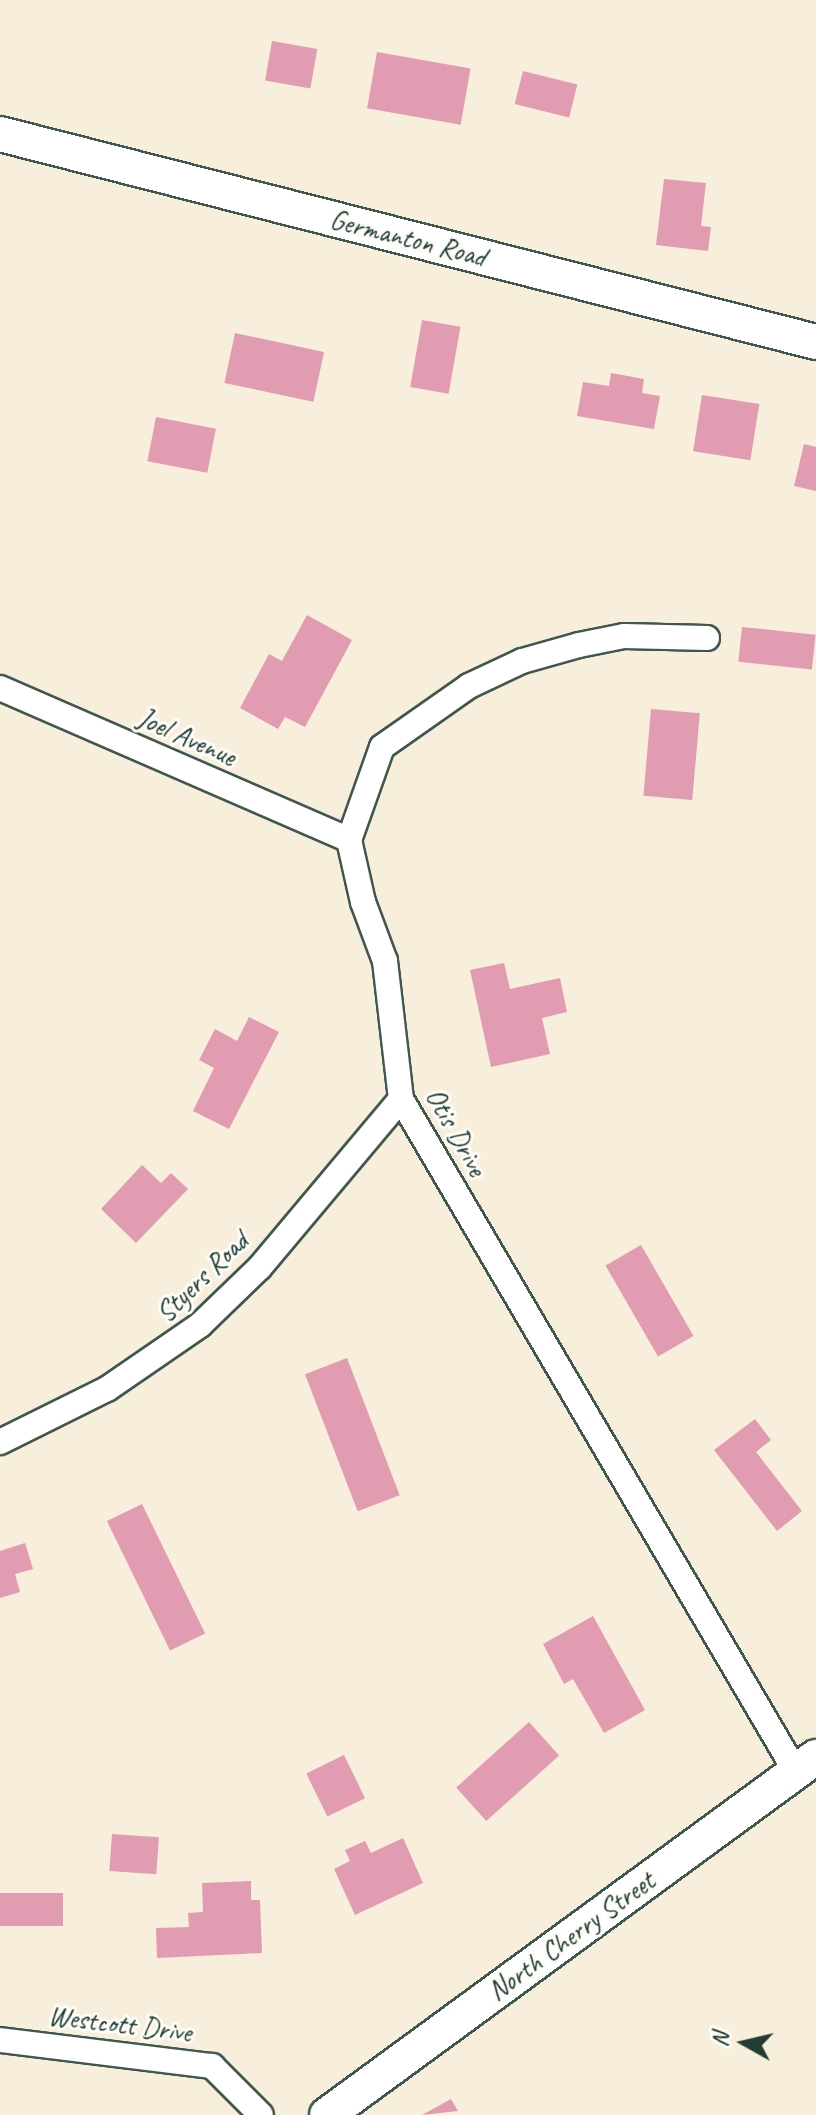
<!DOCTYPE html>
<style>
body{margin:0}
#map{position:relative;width:816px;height:2115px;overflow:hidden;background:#f7eedb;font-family:Caveat,sans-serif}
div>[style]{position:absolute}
.building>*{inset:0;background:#e19cb2;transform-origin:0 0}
.roads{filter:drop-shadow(2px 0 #3f584d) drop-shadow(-2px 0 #3f584d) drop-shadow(0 2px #3f584d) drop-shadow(0 -2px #3f584d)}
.street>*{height:24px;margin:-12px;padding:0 12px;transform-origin:12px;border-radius:12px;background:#fff}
.secondary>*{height:34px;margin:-17px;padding:0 17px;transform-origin:17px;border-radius:17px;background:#fff}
span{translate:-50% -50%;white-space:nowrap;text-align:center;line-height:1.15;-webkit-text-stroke:6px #fdfcf7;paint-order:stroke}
.street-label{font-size:28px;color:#1f3d34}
.north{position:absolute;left:704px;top:2003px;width:80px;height:80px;-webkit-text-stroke:6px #fdfcf7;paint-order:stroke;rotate:278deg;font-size:22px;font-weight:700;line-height:32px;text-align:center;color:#1f3d34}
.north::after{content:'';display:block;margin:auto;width:28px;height:36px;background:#1f3d34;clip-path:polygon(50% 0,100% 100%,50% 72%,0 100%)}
</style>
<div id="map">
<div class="building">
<i style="left:272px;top:41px;width:46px;height:40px;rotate:10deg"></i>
<i style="left:377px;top:52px;width:95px;height:57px;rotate:10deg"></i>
<i style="left:523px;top:71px;width:56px;height:34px;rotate:14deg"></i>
<i style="clip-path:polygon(664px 179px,706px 183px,701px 226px,711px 227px,708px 251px,656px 245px)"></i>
<i style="left:422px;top:320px;width:39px;height:68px;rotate:10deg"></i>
<i style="left:235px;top:333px;width:91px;height:51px;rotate:12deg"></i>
<i style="clip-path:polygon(611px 373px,644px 379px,642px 393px,660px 396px,654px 429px,577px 416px,583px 382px,609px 386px)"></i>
<i style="left:702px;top:395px;width:58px;height:57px;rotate:9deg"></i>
<i style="left:156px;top:417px;width:61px;height:45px;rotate:11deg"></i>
<i style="clip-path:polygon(804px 444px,816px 447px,816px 491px,794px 486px)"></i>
<i style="clip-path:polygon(307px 615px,352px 640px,305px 727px,285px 717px,278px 729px,240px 708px,269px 654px,282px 661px)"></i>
<i style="left:742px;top:627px;width:74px;height:35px;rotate:6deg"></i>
<i style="left:651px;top:709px;width:49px;height:87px;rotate:5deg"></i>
<i style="clip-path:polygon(504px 963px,510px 989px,560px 978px,567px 1012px,542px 1018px,550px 1054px,491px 1067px,470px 970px)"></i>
<i style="clip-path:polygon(249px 1017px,279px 1032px,229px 1129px,193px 1111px,214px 1068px,199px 1060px,215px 1029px,237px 1041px)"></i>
<i style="clip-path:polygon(142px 1165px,161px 1183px,171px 1173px,188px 1189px,136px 1243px,101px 1209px)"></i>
<i style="left:641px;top:1245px;width:105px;height:41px;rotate:60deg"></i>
<i style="left:347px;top:1358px;width:147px;height:45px;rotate:69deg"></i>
<i style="clip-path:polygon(755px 1419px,771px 1440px,756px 1452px,802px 1511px,777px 1531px,714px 1450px)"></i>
<i style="left:142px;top:1504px;width:144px;height:39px;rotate:64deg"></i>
<i style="clip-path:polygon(25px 1543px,33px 1569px,15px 1574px,20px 1592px,0 1598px,0 1551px)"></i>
<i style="clip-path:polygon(593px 1616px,645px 1710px,604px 1733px,573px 1679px,564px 1684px,543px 1644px)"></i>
<i style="left:529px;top:1722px;width:45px;height:98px;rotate:48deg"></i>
<i style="left:344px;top:1755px;width:48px;height:42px;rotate:64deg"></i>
<i style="left:112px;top:1834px;width:47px;height:37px;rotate:4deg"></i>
<i style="clip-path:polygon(403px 1838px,423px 1883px,355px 1915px,334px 1869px,350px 1861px,345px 1850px,365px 1841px,371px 1853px)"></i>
<i style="clip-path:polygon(251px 1881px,251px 1900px,260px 1900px,262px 1953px,157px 1958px,156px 1928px,189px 1927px,188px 1913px,203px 1912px,202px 1883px)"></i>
<i style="left:0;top:1893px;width:63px;height:33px"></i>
<i style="clip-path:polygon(451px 2099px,458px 2111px,422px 2115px)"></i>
</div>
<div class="roads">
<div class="street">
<i style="left:707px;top:638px;width:83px;rotate:-178.6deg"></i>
<i style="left:624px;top:636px;width:46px;rotate:168.7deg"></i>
<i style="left:579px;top:645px;width:59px;rotate:164.3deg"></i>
<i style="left:522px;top:661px;width:59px;rotate:154.7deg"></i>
<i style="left:469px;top:686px;width:106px;rotate:145deg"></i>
<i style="left:382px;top:747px;width:99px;rotate:109.5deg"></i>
<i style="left:349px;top:840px;width:64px;rotate:77.3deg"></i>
<i style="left:363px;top:902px;width:63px;rotate:69.6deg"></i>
<i style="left:385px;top:961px;width:139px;rotate:83.4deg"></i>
<i style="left:401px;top:1099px;width:780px;rotate:59.59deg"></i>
<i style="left:0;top:688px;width:381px;rotate:23.5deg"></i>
<i style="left:0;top:1442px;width:119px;rotate:-26.4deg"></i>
<i style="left:107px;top:1389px;width:113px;rotate:-34.5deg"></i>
<i style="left:200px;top:1325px;width:83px;rotate:-44deg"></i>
<i style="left:260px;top:1267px;width:219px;rotate:-50deg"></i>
<i style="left:0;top:2040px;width:214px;rotate:7deg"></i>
<i style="left:212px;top:2066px;width:69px;rotate:45deg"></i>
</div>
<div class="secondary">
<i style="left:0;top:134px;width:842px;rotate:14.3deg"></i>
<i style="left:327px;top:2115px;width:606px;rotate:-36.21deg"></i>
</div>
</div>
<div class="street-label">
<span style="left:408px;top:238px;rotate:14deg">Germanton Road</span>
<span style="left:187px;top:737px;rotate:24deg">Joel Avenue</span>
<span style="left:456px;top:1132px;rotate:61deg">Otis Drive</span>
<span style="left:202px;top:1277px;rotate:-44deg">Styers Road</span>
<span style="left:571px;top:1936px;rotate:-36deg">North Cherry Street</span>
<span style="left:120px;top:2024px;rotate:7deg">Westcott Drive</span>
</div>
<div class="north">N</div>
</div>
